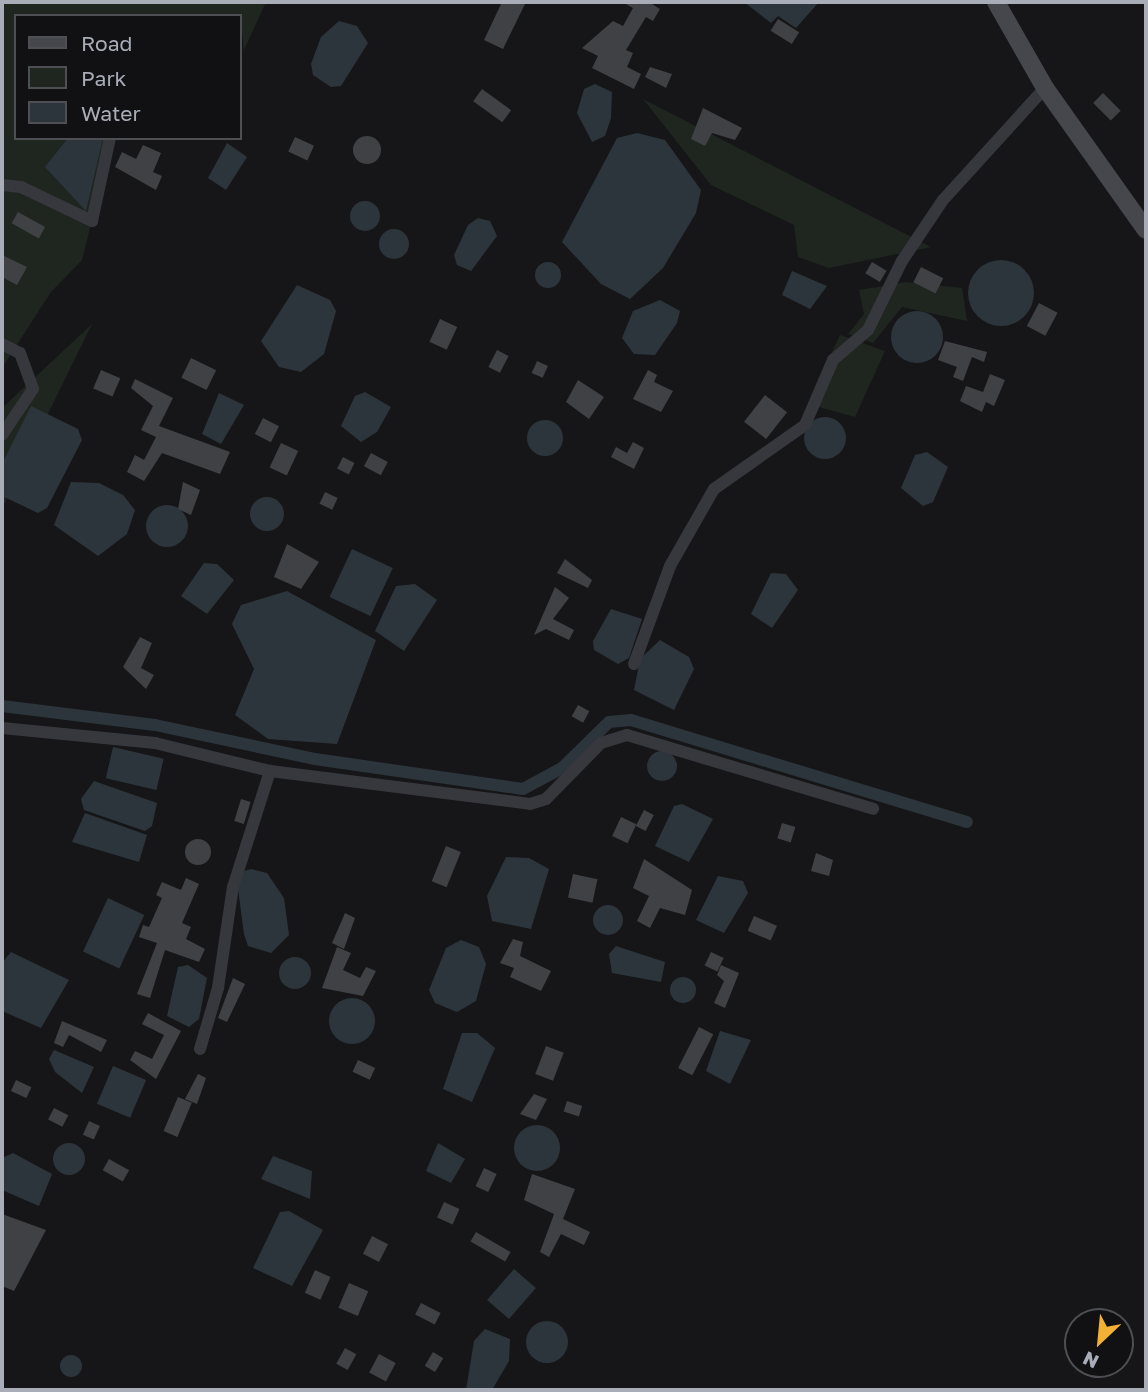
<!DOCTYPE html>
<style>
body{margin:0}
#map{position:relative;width:1148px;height:1392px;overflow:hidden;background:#161618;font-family:"Golos Text",sans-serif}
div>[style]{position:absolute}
.green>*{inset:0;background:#1e261f}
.water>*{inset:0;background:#2c353c;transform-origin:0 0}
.round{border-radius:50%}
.canal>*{height:12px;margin:-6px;padding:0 6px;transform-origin:6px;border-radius:6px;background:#2c353c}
.building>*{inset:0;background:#404145;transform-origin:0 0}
.minor>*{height:12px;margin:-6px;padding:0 6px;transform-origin:6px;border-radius:6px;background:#37383d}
.secondary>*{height:18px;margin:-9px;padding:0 9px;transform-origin:9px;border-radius:9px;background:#45474d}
span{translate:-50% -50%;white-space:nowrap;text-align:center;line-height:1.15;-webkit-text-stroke:7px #111113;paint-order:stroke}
.frame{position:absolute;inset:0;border:4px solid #a8adb8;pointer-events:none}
.legend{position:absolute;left:14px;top:14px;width:228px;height:126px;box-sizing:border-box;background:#111113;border:2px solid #4d4f55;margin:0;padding:9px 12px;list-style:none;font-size:21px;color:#a8adb8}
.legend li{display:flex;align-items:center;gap:14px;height:35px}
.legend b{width:35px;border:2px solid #4d4f55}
.north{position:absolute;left:1064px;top:1308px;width:70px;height:70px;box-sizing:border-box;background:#111113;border:2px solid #4d4f55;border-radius:50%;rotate:206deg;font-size:19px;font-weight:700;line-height:28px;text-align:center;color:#a8adb8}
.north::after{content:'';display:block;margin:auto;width:24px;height:32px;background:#f2b134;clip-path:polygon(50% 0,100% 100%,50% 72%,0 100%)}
</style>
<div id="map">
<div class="green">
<i style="clip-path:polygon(2px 2px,266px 2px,244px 50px,240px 16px,16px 16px,16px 138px,124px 138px,112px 140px,82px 260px,51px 292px,2px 368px)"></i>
<i style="clip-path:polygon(643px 99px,931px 247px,829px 268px,798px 257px,794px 225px,711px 185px)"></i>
<i style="clip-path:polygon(906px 282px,962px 288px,967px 321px,902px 307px,873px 343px,848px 334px,864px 314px,859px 290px)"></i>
<i style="clip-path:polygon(92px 324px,2px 508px,2px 408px)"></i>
<i style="clip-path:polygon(840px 335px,885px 351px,855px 417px,808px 404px)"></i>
</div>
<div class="water">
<i style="clip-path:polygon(744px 2px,819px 2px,796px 28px,778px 16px,771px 23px)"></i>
<i style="clip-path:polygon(339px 21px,357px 26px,368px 43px,341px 86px,331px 87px,313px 75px,311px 64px,321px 37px)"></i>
<i style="clip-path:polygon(595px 84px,612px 92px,611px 118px,605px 136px,592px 142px,577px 113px,584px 89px)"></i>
<i style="clip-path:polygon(637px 133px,665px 140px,701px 190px,696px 213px,663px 268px,630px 299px,601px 284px,562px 242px,617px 138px)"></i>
<i style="clip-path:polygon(68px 138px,103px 138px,86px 211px,45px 167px)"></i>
<i style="clip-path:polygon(227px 143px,247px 157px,226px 190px,208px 178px)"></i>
<i class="round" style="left:350px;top:201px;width:30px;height:30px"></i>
<i style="clip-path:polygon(478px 218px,490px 221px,497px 236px,471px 271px,457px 265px,454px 255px,468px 225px)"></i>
<i class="round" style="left:379px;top:229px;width:30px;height:30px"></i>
<i class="round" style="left:968px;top:260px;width:66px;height:66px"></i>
<i class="round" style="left:535px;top:262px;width:26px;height:26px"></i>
<i style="clip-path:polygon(792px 271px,827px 286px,810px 309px,782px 295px)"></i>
<i style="clip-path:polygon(297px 285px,330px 300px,336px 311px,324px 354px,301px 372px,279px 367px,261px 341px)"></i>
<i style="clip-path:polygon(660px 300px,680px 311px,677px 323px,655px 355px,634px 354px,622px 338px,633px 311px)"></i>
<i class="round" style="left:891px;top:311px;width:52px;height:52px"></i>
<i style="clip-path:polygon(365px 392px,391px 407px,377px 432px,361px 442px,341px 426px,355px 396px)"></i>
<i style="clip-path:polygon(219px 393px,244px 405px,221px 444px,202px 434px)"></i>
<i style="clip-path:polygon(31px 406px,78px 429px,82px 440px,47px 508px,38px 513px,2px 496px,2px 464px)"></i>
<i class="round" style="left:804px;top:417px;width:42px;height:42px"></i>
<i class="round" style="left:527px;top:420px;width:36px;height:36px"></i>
<i style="clip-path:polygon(927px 452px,948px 467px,933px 502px,923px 506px,901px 488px,915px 455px)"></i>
<i style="clip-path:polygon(71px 482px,99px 483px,123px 495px,135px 510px,127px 534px,98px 556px,54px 525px)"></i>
<i class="round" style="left:250px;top:497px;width:34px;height:34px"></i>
<i class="round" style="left:146px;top:505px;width:42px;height:42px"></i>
<i style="left:352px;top:549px;width:45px;height:53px;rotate:25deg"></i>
<i style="clip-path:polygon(204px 563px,217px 564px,234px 580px,207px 614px,181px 596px)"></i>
<i style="clip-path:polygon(771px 573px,786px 574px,798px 590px,772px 628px,751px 614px)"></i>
<i style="clip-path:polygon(415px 584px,437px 600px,404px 651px,375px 631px,396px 586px)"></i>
<i style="clip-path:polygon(287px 591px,376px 640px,337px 744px,268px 739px,235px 715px,254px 669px,232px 624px,241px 605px)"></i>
<i style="clip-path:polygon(611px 609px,642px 619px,629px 658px,618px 664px,594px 650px,593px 641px)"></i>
<i style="clip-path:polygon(660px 640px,689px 657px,694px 669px,674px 710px,634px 690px,640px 659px)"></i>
<i style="left:113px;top:747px;width:52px;height:32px;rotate:13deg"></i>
<i class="round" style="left:647px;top:751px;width:30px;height:30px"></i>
<i style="clip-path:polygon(94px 781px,157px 803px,152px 826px,145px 831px,84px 810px,81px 799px)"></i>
<i style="clip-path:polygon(682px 804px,713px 819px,689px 862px,655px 846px,674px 806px)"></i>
<i style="clip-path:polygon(85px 813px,147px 835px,139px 862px,72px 842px)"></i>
<i style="clip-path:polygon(506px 857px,529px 858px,549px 869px,531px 929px,492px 921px,487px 896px)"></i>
<i style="clip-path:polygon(251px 869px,267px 873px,284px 898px,289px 935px,271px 953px,248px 946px,244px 934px,238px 889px,244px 871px)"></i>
<i style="clip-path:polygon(718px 876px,743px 881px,748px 893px,724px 933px,696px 920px)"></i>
<i style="left:108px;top:898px;width:40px;height:59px;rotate:25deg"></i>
<i class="round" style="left:593px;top:905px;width:30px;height:30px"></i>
<i style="clip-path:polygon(461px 940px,479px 947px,486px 964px,476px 1001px,457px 1012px,435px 1003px,429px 990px,446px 948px)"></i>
<i style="clip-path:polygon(616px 946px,665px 962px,661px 982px,612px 973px,609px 954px)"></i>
<i style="clip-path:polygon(11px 952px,69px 980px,41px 1028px,2px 1011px,2px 963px)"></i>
<i class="round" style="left:279px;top:957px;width:32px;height:32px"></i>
<i style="clip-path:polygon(188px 965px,207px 978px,199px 1019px,189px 1027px,167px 1016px,178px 967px)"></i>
<i class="round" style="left:670px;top:977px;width:26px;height:26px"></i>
<i class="round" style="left:329px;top:998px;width:46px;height:46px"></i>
<i style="clip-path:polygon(720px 1031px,751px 1040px,730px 1084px,706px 1071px)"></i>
<i style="clip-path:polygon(462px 1033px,477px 1033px,495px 1048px,472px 1102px,443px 1089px)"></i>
<i style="clip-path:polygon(54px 1050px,94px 1067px,82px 1093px,55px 1072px,49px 1059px)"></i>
<i style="left:113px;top:1066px;width:36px;height:41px;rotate:23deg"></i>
<i class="round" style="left:514px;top:1125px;width:46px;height:46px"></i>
<i style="clip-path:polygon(438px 1143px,465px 1159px,451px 1183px,426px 1171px)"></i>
<i class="round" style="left:53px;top:1143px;width:32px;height:32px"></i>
<i style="clip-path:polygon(13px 1153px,52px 1174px,39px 1206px,2px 1190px,2px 1158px)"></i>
<i style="clip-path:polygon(273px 1156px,312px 1171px,310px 1199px,261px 1179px)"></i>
<i style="clip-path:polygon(289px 1211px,323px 1230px,292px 1286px,253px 1268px,280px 1212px)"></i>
<i style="left:514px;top:1269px;width:29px;height:41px;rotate:41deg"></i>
<i class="round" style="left:526px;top:1321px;width:42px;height:42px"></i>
<i style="clip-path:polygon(485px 1329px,510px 1339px,509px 1361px,492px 1390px,466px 1390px,474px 1341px)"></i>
<i class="round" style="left:60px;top:1355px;width:22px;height:22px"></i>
</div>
<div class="canal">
<i style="left:2px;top:706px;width:154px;rotate:7.1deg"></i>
<i style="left:155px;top:725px;width:164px;rotate:12deg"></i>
<i style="left:315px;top:759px;width:210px;rotate:8.2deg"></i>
<i style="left:523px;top:789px;width:44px;rotate:-28.3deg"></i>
<i style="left:562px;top:768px;width:66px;rotate:-44.4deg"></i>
<i style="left:609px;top:722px;width:22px;rotate:-5deg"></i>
<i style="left:631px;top:720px;width:351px;rotate:16.9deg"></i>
</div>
<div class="building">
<i style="clip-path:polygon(502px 2px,526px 2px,503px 49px,484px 40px)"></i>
<i style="clip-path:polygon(622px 2px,649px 2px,660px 9px,653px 21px,646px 17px,626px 50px,633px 53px,627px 67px,641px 74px,634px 89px,592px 68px,598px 56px,582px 48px,613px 21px,623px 26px,633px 8px)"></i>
<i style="left:778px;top:19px;width:25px;height:14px;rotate:32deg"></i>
<i style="clip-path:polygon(650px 67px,672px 74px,666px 88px,645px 77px)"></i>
<i style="left:482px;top:89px;width:36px;height:15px;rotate:36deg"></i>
<i style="left:1103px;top:93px;width:25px;height:14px;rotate:45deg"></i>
<i style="clip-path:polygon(703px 108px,742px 128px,735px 140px,712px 133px,705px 146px,691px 139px)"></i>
<i class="round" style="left:353px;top:136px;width:28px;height:28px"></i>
<i style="left:295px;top:137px;width:21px;height:16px;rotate:25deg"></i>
<i style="clip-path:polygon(143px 145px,161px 153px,153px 172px,162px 176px,156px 190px,115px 167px,122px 152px,136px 159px)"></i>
<i style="left:18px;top:212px;width:31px;height:13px;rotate:29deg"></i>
<i style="clip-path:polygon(2px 255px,27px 267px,17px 285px,2px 277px)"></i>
<i style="left:872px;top:262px;width:17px;height:13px;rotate:31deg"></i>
<i style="left:921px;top:267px;width:25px;height:17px;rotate:27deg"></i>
<i style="left:1039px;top:303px;width:21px;height:26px;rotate:28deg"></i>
<i style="left:440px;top:319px;width:19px;height:25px;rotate:25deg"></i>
<i style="clip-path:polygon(945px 341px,987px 352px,984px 362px,972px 357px,963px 381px,953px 377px,957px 367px,938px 360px)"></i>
<i style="left:497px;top:350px;width:13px;height:19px;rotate:27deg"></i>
<i style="left:191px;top:358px;width:28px;height:22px;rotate:26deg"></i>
<i style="left:537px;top:361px;width:12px;height:13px;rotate:24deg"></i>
<i style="left:101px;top:370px;width:21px;height:20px;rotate:23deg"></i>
<i style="clip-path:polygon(648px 370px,657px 375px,654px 382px,673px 391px,661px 412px,633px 399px)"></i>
<i style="clip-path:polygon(990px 374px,1005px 380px,994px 406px,986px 402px,982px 412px,960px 401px,966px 386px,983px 392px)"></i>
<i style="clip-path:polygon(135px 379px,173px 398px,159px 426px,230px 452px,220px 474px,162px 453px,144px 481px,127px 472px,135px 455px,144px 460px,156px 437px,141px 430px,153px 406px,131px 388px)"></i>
<i style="clip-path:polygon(578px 380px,604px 397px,589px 419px,566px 402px)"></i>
<i style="left:765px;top:395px;width:28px;height:34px;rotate:38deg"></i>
<i style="left:263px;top:418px;width:18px;height:18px;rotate:27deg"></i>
<i style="clip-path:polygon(633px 442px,644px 448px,634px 469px,611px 457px,616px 447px,627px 453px)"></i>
<i style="left:281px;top:443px;width:19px;height:27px;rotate:25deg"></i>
<i style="left:371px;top:453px;width:19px;height:15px;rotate:28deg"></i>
<i style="left:343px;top:457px;width:13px;height:13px;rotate:27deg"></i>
<i style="clip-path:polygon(183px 482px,200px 490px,191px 515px,178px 509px)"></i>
<i style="left:325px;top:492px;width:14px;height:13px;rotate:25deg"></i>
<i style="clip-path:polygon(287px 544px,319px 562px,301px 589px,274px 577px)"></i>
<i style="clip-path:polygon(565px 559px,592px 580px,588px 588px,557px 573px)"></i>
<i style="clip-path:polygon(555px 587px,569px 598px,553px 619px,574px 630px,569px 640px,546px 629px,534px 635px)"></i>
<i style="clip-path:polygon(140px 637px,152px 643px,141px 668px,154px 675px,146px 689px,123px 667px)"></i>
<i style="left:578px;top:705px;width:13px;height:13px;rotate:29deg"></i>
<i style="left:241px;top:799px;width:10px;height:23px;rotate:17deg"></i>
<i style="left:644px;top:810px;width:11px;height:18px;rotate:27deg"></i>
<i style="left:621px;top:817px;width:17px;height:21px;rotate:25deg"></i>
<i style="left:782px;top:823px;width:14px;height:16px;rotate:17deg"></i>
<i class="round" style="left:185px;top:839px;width:26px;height:26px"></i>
<i style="left:446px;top:846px;width:16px;height:38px;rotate:22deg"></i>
<i style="clip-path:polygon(816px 853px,833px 860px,829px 876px,811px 871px)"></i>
<i style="clip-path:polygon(644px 859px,692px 890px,685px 915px,660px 908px,650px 928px,637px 921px,649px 896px,633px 888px)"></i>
<i style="left:573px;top:874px;width:25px;height:24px;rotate:12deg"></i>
<i style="clip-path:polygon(186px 878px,199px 884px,182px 923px,191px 927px,186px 939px,205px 949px,199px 962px,165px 950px,150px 998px,137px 994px,157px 943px,139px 937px,143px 925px,149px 927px,162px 898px,156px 895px,162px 882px,181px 890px)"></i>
<i style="clip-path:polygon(345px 913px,355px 918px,344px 949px,332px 943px)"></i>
<i style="left:754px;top:916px;width:25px;height:16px;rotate:23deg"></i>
<i style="clip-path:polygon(513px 939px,523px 942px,520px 956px,551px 971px,541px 991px,510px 977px,514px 968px,500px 963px)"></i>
<i style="clip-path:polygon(337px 947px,351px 953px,343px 970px,360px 978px,366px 967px,376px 971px,363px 996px,322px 988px)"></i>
<i style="left:711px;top:952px;width:14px;height:15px;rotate:25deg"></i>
<i style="clip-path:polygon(721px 965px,739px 973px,725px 1008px,714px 1003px,724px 981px,717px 975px)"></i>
<i style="clip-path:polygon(233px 978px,245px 984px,227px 1022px,218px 1018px)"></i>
<i style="clip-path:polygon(148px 1013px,181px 1031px,156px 1079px,130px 1060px,135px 1051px,152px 1059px,164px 1035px,142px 1024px)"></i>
<i style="clip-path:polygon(62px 1021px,107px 1040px,101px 1052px,69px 1035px,63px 1047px,54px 1043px)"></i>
<i style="left:699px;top:1027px;width:16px;height:46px;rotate:27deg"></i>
<i style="left:546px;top:1046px;width:19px;height:30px;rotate:21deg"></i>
<i style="left:358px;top:1060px;width:19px;height:13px;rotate:25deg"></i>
<i style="clip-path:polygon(198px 1074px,206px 1078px,197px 1104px,185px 1099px)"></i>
<i style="left:16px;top:1080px;width:17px;height:12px;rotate:25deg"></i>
<i style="clip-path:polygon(534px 1094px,547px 1099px,536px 1120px,520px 1114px)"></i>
<i style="left:178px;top:1097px;width:15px;height:37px;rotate:23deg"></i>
<i style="left:567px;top:1101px;width:16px;height:11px;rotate:18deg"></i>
<i style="left:54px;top:1108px;width:16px;height:13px;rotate:27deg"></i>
<i style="left:89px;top:1121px;width:12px;height:15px;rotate:24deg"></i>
<i style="left:109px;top:1159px;width:23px;height:13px;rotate:29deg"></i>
<i style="left:484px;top:1168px;width:14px;height:20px;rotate:25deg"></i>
<i style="clip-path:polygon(532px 1174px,575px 1189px,563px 1219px,590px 1232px,584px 1245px,561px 1234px,549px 1257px,540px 1252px,554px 1214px,524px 1200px)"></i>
<i style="left:444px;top:1202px;width:17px;height:17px;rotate:24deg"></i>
<i style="clip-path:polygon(2px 1214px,46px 1230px,14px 1291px,2px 1286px)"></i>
<i style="left:476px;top:1232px;width:40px;height:11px;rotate:30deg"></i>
<i style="left:372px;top:1236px;width:18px;height:20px;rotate:27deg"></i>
<i style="left:315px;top:1270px;width:17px;height:25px;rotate:24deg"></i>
<i style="left:349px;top:1283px;width:21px;height:27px;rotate:23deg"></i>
<i style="left:421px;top:1303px;width:22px;height:13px;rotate:27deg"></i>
<i style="left:345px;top:1348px;width:13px;height:18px;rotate:29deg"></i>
<i style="left:433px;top:1352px;width:12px;height:16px;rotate:31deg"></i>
<i style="left:379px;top:1354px;width:19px;height:21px;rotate:28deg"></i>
</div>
<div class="minor">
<i style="left:2px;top:185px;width:19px;rotate:6deg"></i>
<i style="left:21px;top:187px;width:79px;rotate:25.6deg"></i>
<i style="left:92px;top:221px;width:85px;rotate:-77.8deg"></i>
<i style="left:2px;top:344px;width:20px;rotate:27deg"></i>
<i style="left:20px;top:353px;width:38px;rotate:70deg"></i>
<i style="left:33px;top:389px;width:55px;rotate:124deg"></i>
<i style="left:634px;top:664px;width:104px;rotate:-69.8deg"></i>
<i style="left:670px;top:566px;width:89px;rotate:-60.3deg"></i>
<i style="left:714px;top:489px;width:111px;rotate:-35.1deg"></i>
<i style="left:805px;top:425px;width:71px;rotate:-66.7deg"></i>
<i style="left:833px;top:360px;width:46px;rotate:-40.6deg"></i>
<i style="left:868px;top:330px;width:77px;rotate:-63.8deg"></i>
<i style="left:902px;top:261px;width:73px;rotate:-56.1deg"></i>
<i style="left:943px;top:200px;width:151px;rotate:-47.7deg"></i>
<i style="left:2px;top:728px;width:154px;rotate:5.6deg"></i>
<i style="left:155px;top:743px;width:118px;rotate:13.7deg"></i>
<i style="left:270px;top:771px;width:262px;rotate:7.2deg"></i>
<i style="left:530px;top:804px;width:17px;rotate:-17deg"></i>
<i style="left:546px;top:799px;width:78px;rotate:-45.5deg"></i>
<i style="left:601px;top:743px;width:27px;rotate:-17deg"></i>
<i style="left:627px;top:735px;width:257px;rotate:16.7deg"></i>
<i style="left:200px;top:1049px;width:64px;rotate:-73.6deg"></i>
<i style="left:218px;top:988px;width:102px;rotate:-81.6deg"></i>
<i style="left:233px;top:887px;width:122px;rotate:-72.3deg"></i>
</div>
<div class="secondary">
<i style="left:996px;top:2px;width:99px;rotate:60.3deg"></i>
<i style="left:1045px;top:88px;width:174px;rotate:54.6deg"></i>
</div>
<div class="frame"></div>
<ul class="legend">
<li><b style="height:9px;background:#45474d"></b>Road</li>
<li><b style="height:19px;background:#1e261f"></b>Park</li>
<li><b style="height:19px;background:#2c353c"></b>Water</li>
</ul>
<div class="north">N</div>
</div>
